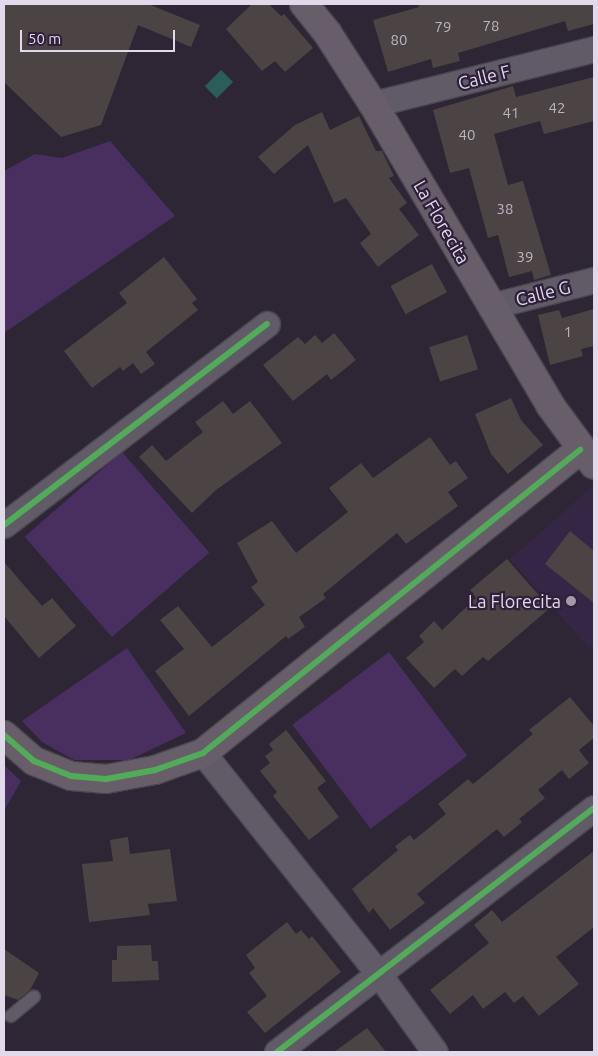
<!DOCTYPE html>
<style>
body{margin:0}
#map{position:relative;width:598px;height:1056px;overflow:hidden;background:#2e2635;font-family:Ubuntu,sans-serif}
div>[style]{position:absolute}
.built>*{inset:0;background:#362645}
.green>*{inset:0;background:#492e60;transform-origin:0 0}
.water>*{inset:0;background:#295e5a;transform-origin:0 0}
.building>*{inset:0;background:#4c4344;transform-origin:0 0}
.roads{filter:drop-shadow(1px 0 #4b4451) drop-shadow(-1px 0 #4b4451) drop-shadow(0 1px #4b4451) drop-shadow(0 -1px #4b4451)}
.lane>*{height:12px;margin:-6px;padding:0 6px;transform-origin:6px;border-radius:6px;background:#605b66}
.street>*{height:25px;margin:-12.5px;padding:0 12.5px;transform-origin:12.5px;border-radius:12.5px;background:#605b66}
.secondary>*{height:28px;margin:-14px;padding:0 14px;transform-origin:14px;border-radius:14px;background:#675e69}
.cycleway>*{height:6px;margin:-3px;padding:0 3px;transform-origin:3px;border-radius:3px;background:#51ab58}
.dots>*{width:14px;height:14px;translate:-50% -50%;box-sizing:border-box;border:2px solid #2e203b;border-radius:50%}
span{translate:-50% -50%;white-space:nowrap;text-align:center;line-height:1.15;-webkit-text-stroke:4.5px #2e203b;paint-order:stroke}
.number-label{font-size:15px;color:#bcb4c1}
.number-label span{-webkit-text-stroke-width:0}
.street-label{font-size:18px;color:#e2d9eb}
.poi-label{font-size:18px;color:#e2d9eb}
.right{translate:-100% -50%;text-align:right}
.frame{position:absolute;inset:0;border:5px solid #e2d9eb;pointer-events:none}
.scale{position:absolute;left:20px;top:30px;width:155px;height:22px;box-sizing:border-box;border:2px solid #e2d9eb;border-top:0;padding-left:6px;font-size:15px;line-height:18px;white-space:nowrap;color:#e2d9eb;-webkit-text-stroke:4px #2e203b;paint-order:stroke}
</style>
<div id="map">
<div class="built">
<i style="clip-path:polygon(593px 486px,594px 643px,589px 648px,510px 559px)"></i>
</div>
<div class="green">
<i style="clip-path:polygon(110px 141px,175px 216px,4px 333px,4px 171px,35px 154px,62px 158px)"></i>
<i style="left:122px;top:452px;width:133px;height:129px;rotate:49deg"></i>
<i style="clip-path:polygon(127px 648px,186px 733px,129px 760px,74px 760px,42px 742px,22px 721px)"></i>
<i style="left:389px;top:652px;width:130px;height:121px;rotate:53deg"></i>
<i style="clip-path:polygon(4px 765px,21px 781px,4px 811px)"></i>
</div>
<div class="water">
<i style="left:221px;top:70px;width:17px;height:23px;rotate:45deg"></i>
</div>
<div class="building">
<i style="clip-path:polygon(4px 4px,148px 4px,200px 25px,191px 47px,138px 25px,101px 125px,61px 137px,4px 82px)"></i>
<i style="clip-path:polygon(252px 4px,269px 4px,281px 16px,284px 14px,313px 48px,285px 72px,275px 61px,262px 71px,226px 29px)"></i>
<i style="clip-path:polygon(418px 4px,594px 4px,594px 24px,568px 31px,565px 21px,458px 53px,460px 61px,433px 68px,431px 59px,388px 72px,373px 20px,419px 7px)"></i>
<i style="clip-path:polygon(594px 77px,594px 121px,544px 134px,540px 121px,494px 134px,508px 185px,523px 181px,551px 275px,534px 280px,532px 271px,509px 277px,498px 235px,488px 238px,469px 168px,450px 173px,433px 110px,513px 86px,516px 97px)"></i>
<i style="clip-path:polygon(322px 112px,330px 130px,359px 116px,376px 151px,382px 151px,394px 176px,389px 178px,407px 203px,399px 209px,419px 235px,378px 267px,360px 243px,371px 234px,346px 198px,334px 203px,308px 145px,274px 174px,258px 157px,295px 125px)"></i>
<i style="clip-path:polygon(164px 257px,197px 299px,192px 303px,198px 310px,146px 352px,155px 364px,141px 374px,133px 363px,123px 371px,120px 367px,92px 388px,64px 351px,127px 303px,119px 293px)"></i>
<i style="left:432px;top:264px;width:32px;height:47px;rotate:62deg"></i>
<i style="clip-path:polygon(594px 309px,594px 346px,581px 349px,583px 356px,550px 365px,538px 315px,559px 310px,562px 318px)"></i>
<i style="clip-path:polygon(334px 333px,356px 360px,331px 380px,327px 374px,293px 401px,263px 365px,298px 337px,305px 344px,315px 335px,322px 343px)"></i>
<i style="left:467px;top:335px;width:36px;height:40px;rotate:72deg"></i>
<i style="clip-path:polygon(511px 398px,521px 420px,543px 445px,508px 474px,491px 454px,475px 414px)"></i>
<i style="clip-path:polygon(223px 401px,233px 414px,250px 401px,282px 443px,216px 490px,192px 513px,139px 457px,152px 445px,166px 461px,203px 432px,195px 422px)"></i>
<i style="clip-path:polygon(430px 437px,450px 465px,456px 461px,468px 478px,448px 492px,458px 506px,406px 544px,397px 533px,323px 594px,326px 598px,299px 617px,305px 627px,288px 639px,286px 636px,189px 716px,155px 671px,184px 649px,160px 620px,178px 606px,212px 647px,265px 605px,251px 587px,258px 582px,237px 543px,272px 521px,296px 553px,348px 512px,329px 488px,361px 463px,373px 478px)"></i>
<i style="clip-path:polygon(570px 531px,594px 551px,594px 603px,545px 564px)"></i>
<i style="clip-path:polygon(507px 559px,550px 608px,488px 661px,483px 657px,462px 676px,455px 669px,434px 688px,406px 658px,424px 642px,419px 636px,434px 621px,442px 630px,476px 598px,470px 590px)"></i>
<i style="clip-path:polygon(4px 562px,42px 606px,52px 598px,76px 626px,39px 658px,4px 616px)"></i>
<i style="clip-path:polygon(570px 697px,594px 726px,594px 738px,579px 750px,589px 763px,569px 779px,562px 770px,538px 790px,545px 798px,519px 819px,522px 822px,504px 837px,497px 829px,417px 894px,425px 903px,390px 930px,373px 908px,369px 913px,352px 889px,398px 850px,395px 846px,410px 835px,414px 840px,446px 814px,438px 804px,468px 779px,473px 784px,495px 766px,533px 734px,529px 730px)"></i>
<i style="clip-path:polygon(286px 730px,326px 781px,317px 788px,339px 817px,309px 840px,273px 796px,277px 792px,260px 771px,270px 763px,265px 756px,273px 750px,269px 744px)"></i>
<i style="clip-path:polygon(128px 837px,130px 854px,170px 849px,177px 901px,148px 904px,150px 915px,89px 922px,82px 864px,113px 861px,110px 840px)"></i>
<i style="clip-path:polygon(594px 851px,594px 927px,556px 957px,579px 984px,539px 1016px,523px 996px,514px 1003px,505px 992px,483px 1009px,473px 995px,450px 1014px,430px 990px,489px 943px,474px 925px,492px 910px,502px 922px)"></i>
<i style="clip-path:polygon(287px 922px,296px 934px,301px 930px,309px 939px,312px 936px,341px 972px,265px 1033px,247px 1012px,267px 996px,249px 973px,255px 968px,246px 955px)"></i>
<i style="clip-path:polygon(151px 945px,152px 961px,158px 961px,159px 980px,112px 982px,112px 960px,117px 960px,117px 946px)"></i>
<i style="clip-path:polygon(4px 949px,39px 973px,30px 990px,18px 1000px,4px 995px)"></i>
<i style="clip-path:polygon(367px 1028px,386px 1052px,334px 1052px)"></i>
</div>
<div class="roads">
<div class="lane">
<i style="left:11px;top:1016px;width:30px;rotate:-40deg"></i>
</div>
<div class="street">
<i style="left:373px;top:104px;width:228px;rotate:-14deg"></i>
<i style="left:491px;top:306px;width:106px;rotate:-14.2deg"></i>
<i style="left:4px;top:525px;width:331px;rotate:-37.4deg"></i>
<i style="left:203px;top:753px;width:281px;rotate:51.5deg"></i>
<i style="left:378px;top:973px;width:97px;rotate:54.2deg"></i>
<i style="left:277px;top:1052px;width:400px;rotate:-37.6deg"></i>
</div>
<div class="secondary">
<i style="left:304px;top:4px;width:38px;rotate:51deg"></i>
<i style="left:328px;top:34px;width:83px;rotate:57.3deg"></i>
<i style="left:373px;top:104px;width:349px;rotate:59.5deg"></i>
<i style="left:550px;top:405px;width:74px;rotate:53.7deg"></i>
<i style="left:4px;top:735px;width:40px;rotate:41deg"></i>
<i style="left:34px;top:761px;width:40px;rotate:22deg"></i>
<i style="left:71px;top:776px;width:35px;rotate:5deg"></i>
<i style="left:106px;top:779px;width:50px;rotate:-10.4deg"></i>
<i style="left:155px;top:770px;width:51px;rotate:-19.5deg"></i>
<i style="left:203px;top:753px;width:484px;rotate:-38.8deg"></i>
</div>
</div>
<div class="cycleway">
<i style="left:4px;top:525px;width:331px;rotate:-37.4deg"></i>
<i style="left:4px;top:735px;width:40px;rotate:41deg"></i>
<i style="left:34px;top:761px;width:40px;rotate:22deg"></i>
<i style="left:71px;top:776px;width:35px;rotate:5deg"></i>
<i style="left:106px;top:779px;width:50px;rotate:-10.4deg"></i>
<i style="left:155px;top:770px;width:51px;rotate:-19.5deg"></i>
<i style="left:203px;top:753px;width:484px;rotate:-38.8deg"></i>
<i style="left:277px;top:1052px;width:400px;rotate:-37.6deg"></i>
</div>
<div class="dots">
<i style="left:571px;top:601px;background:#a39aab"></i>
</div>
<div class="number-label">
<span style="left:491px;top:26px">78</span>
<span style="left:443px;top:27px">79</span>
<span style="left:399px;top:40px">80</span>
<span style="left:557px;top:108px">42</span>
<span style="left:511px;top:113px">41</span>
<span style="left:467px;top:135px">40</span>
<span style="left:505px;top:209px">38</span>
<span style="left:525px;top:257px">39</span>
<span style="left:568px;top:332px">1</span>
</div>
<div class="street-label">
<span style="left:484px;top:77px;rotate:-14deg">Calle F</span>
<span style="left:442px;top:222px;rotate:60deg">La Florecita</span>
<span style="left:543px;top:293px;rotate:-14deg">Calle G</span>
</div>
<div class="poi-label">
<span class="right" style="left:561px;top:601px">La Florecita</span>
</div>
<div class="frame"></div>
<div class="scale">50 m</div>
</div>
